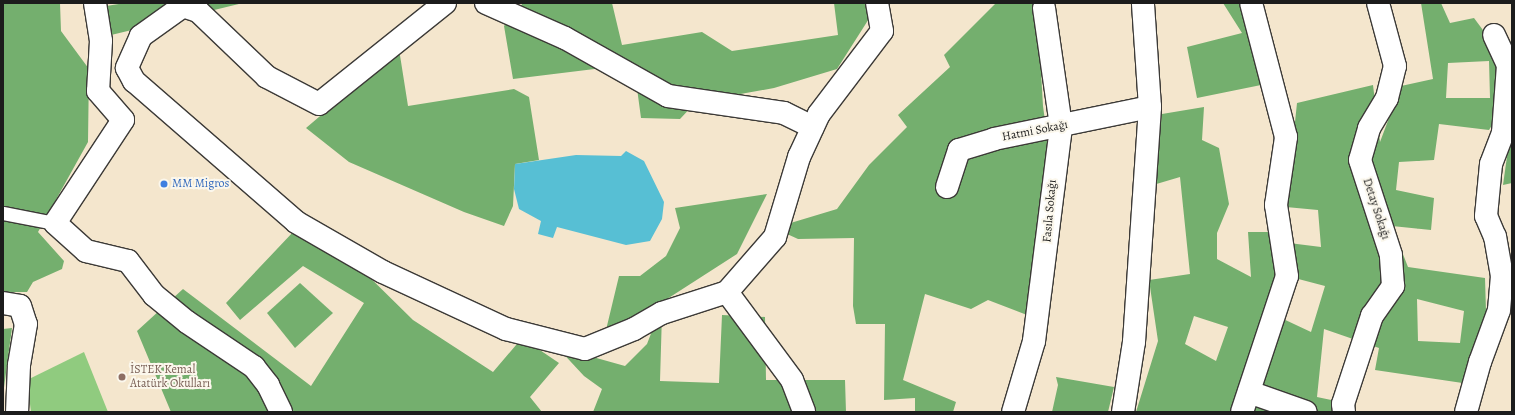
<!DOCTYPE html>
<meta charset="utf-8">
<style>
body{margin:0}
#map{position:relative;width:1515px;height:415px;overflow:hidden;background:#f4e6cd;font-family:Alegreya,serif}
div>[style]{position:absolute}
.green>*{inset:0;background:#90cb7f}
.forest>*{inset:0;background:#74af6e}
.water>*{inset:0;background:#57bfd4}
.roads{filter:drop-shadow(1px 0 #3c3a37) drop-shadow(-1px 0 #3c3a37) drop-shadow(0 1px #3c3a37) drop-shadow(0 -1px #3c3a37)}
.lane>*{height:13px;margin:-6.5px;padding:0 6.5px;transform-origin:6.5px;border-radius:6.5px;background:#fff}
.street>*{height:22px;margin:-11px;padding:0 11px;transform-origin:11px;border-radius:11px;background:#fff}
.dots>*{width:11px;height:11px;translate:-50% -50%;box-sizing:border-box;border:2px solid #fbf7ec;border-radius:50%}
span{translate:-50% -50%;white-space:nowrap;text-align:center;line-height:1.15;-webkit-text-stroke:4px #fbf7ec;paint-order:stroke}
.street-label{font-size:12px;color:#1c1c1c}
.shop-label{font-size:12px;color:#366cbe}
.left{translate:0 -50%;text-align:left}
.education-label{font-size:12px;color:#785e54}
.frame{position:absolute;inset:0;border:4px solid #1c1c1c;pointer-events:none}
</style>
<div id="map">
<div class="green">
<i style="clip-path:polygon(84px 352px,108px 412px,31px 412px,27px 380px)"></i>
</div>
<div class="forest">
<i style="clip-path:polygon(3px 3px,60px 3px,61px 31px,89px 69px,88px 142px,38px 232px,64px 261px,62px 269px,33px 282px,27px 292px,3px 292px)"></i>
<i style="clip-path:polygon(125px 3px,243px 3px,107px 36px,100px 7px)"></i>
<i style="clip-path:polygon(523px 3px,612px 3px,622px 45px,702px 32px,732px 51px,838px 35px,834px 3px,879px 3px,837px 69px,774px 88px,696px 102px,680px 119px,641px 118px,636px 81px,621px 83px,619px 66px,513px 79px,504px 26px)"></i>
<i style="clip-path:polygon(996px 3px,1037px 3px,1043px 106px,1048px 143px,1027px 315px,988px 300px,971px 309px,925px 294px,903px 380px,956px 402px,953px 412px,915px 412px,915px 398px,884px 400px,885px 324px,856px 324px,853px 306px,854px 238px,798px 239px,774px 228px,837px 209px,869px 165px,907px 127px,898px 115px,950px 67px,944px 55px)"></i>
<i style="clip-path:polygon(1223px 3px,1245px 3px,1266px 84px,1197px 98px,1187px 47px,1242px 33px)"></i>
<i style="clip-path:polygon(evenodd,1421px 3px,1441px 3px,1450px 23px,1474px 18px,1503px 57px,1503px 107px,1489px 130px,1439px 124px,1434px 160px,1399px 162px,1396px 190px,1434px 198px,1431px 230px,1392px 226px,1408px 267px,1485px 278px,1487px 344px,1476px 385px,1375px 370px,1379px 348px,1324px 329px,1317px 397px,1336px 401px,1341px 412px,1136px 412px,1158px 341px,1149px 280px,1190px 274px,1180px 177px,1153px 185px,1162px 114px,1204px 107px,1202px 140px,1219px 148px,1229px 204px,1217px 233px,1217px 259px,1251px 277px,1248px 232px,1272px 232px,1279px 285px,1279px 317px,1311px 332px,1325px 286px,1287px 276px,1289px 243px,1321px 247px,1318px 210px,1286px 207px,1297px 103px,1373px 85px,1380px 142px,1401px 86px,1433px 79px,1421px 3px,1489px 61px,1490px 98px,1446px 98px,1448px 63px,1489px 61px,1421px 3px,1417px 299px,1464px 311px,1460px 343px,1418px 341px,1417px 299px,1421px 3px,1194px 316px,1228px 327px,1216px 361px,1185px 344px,1194px 316px)"></i>
<i style="clip-path:polygon(399px 49px,408px 106px,514px 89px,529px 97px,539px 160px,515px 164px,513px 206px,504px 226px,464px 212px,349px 162px,306px 128px)"></i>
<i style="clip-path:polygon(1511px 128px,1512px 183px,1503px 185px)"></i>
<i style="clip-path:polygon(767px 194px,737px 254px,639px 317px,606px 330px,619px 276px,640px 276px,666px 256px,680px 228px,675px 208px)"></i>
<i style="clip-path:polygon(294px 231px,350px 258px,413px 320px,493px 372px,522px 338px,559px 363px,530px 397px,542px 412px,171px 412px,137px 331px,183px 289px,311px 386px,364px 303px,303px 266px,240px 320px,226px 303px)"></i>
<i style="clip-path:polygon(300px 283px,333px 313px,295px 348px,267px 313px)"></i>
<i style="clip-path:polygon(662px 314px,660px 381px,719px 383px,722px 315px,765px 317px,766px 380px,845px 380px,846px 412px,593px 412px,602px 389px,584px 376px,557px 347px,625px 366px,647px 344px,657px 318px)"></i>
<i style="clip-path:polygon(12px 328px,3px 395px,3px 397px,3px 329px)"></i>
<i style="clip-path:polygon(1056px 377px,1114px 387px,1108px 412px,1052px 412px,1058px 385px)"></i>
</div>
<div class="water">
<i style="clip-path:polygon(626px 151px,644px 161px,664px 202px,662px 219px,650px 241px,626px 245px,557px 227px,553px 238px,538px 234px,541px 221px,519px 209px,514px 189px,515px 164px,576px 155px,621px 156px)"></i>
</div>
<div class="roads">
<div class="lane">
<i style="left:3px;top:213px;width:53px;rotate:10.9deg"></i>
<i style="left:55px;top:223px;width:7px;rotate:-16deg"></i>
</div>
<div class="street">
<i style="left:95px;top:3px;width:38px;rotate:81deg"></i>
<i style="left:101px;top:41px;width:50px;rotate:93.4deg"></i>
<i style="left:98px;top:91px;width:38px;rotate:49deg"></i>
<i style="left:123px;top:120px;width:123px;rotate:123.4deg"></i>
<i style="left:55px;top:223px;width:42px;rotate:42.1deg"></i>
<i style="left:86px;top:251px;width:43px;rotate:13.4deg"></i>
<i style="left:128px;top:261px;width:43px;rotate:52.6deg"></i>
<i style="left:154px;top:295px;width:43px;rotate:39.3deg"></i>
<i style="left:187px;top:322px;width:81px;rotate:33.9deg"></i>
<i style="left:254px;top:367px;width:23px;rotate:52deg"></i>
<i style="left:268px;top:385px;width:30px;rotate:64deg"></i>
<i style="left:445px;top:3px;width:161px;rotate:141.3deg"></i>
<i style="left:319px;top:104px;width:59px;rotate:-152.6deg"></i>
<i style="left:267px;top:77px;width:95px;rotate:-136.3deg"></i>
<i style="left:198px;top:11px;width:16px;rotate:-162deg"></i>
<i style="left:183px;top:6px;width:52px;rotate:144.5deg"></i>
<i style="left:141px;top:36px;width:35px;rotate:114deg"></i>
<i style="left:127px;top:68px;width:15px;rotate:62deg"></i>
<i style="left:134px;top:81px;width:215px;rotate:41deg"></i>
<i style="left:296px;top:222px;width:100px;rotate:29.9deg"></i>
<i style="left:383px;top:272px;width:136px;rotate:24.9deg"></i>
<i style="left:506px;top:329px;width:81px;rotate:14.2deg"></i>
<i style="left:585px;top:349px;width:53px;rotate:-22.2deg"></i>
<i style="left:634px;top:329px;width:32px;rotate:-30deg"></i>
<i style="left:662px;top:313px;width:68px;rotate:-17.9deg"></i>
<i style="left:727px;top:292px;width:73px;rotate:-48.9deg"></i>
<i style="left:775px;top:237px;width:84px;rotate:-73.3deg"></i>
<i style="left:799px;top:157px;width:47px;rotate:-65.1deg"></i>
<i style="left:819px;top:114px;width:104px;rotate:-52.8deg"></i>
<i style="left:882px;top:31px;width:28px;rotate:-100deg"></i>
<i style="left:486px;top:3px;width:86px;rotate:23.9deg"></i>
<i style="left:565px;top:38px;width:118px;rotate:29.4deg"></i>
<i style="left:668px;top:96px;width:117px;rotate:8.3deg"></i>
<i style="left:784px;top:113px;width:32px;rotate:26deg"></i>
<i style="left:947px;top:187px;width:39px;rotate:-72deg"></i>
<i style="left:959px;top:150px;width:37px;rotate:-17deg"></i>
<i style="left:994px;top:139px;width:159px;rotate:-11.6deg"></i>
<i style="left:727px;top:292px;width:109px;rotate:53.5deg"></i>
<i style="left:792px;top:380px;width:34px;rotate:69deg"></i>
<i style="left:3px;top:303px;width:17px;rotate:10deg"></i>
<i style="left:20px;top:306px;width:19px;rotate:72deg"></i>
<i style="left:26px;top:324px;width:42px;rotate:99.7deg"></i>
<i style="left:19px;top:365px;width:47px;rotate:92.4deg"></i>
<i style="left:1249px;top:392px;width:60px;rotate:19.3deg"></i>
<i style="left:1013px;top:412px;width:74px;rotate:-73.5deg"></i>
<i style="left:1034px;top:341px;width:217px;rotate:-82.8deg"></i>
<i style="left:1061px;top:126px;width:119px;rotate:-98.2deg"></i>
<i style="left:1123px;top:412px;width:71px;rotate:-81.1deg"></i>
<i style="left:1134px;top:342px;width:236px;rotate:-86.1deg"></i>
<i style="left:1150px;top:107px;width:104px;rotate:-93.9deg"></i>
<i style="left:1242px;top:412px;width:143px;rotate:-71.7deg"></i>
<i style="left:1287px;top:276px;width:72px;rotate:-98.8deg"></i>
<i style="left:1276px;top:205px;width:69px;rotate:-81.6deg"></i>
<i style="left:1286px;top:137px;width:138px;rotate:-104.6deg"></i>
<i style="left:1344px;top:412px;width:8px;rotate:-97deg"></i>
<i style="left:1343px;top:404px;width:93px;rotate:-71.8deg"></i>
<i style="left:1372px;top:316px;width:37px;rotate:-55deg"></i>
<i style="left:1393px;top:286px;width:31px;rotate:-94deg"></i>
<i style="left:1391px;top:255px;width:100px;rotate:-108.1deg"></i>
<i style="left:1360px;top:160px;width:33px;rotate:-74deg"></i>
<i style="left:1369px;top:128px;width:35px;rotate:-59deg"></i>
<i style="left:1387px;top:98px;width:33px;rotate:-76deg"></i>
<i style="left:1395px;top:66px;width:65px;rotate:-105.1deg"></i>
<i style="left:1466px;top:412px;width:52px;rotate:-74.4deg"></i>
<i style="left:1480px;top:362px;width:55px;rotate:-69.9deg"></i>
<i style="left:1499px;top:310px;width:34px;rotate:-85deg"></i>
<i style="left:1502px;top:276px;width:40px;rotate:-100deg"></i>
<i style="left:1495px;top:237px;width:23px;rotate:-113deg"></i>
<i style="left:1486px;top:216px;width:52px;rotate:-84.5deg"></i>
<i style="left:1491px;top:164px;width:33px;rotate:-69deg"></i>
<i style="left:1503px;top:133px;width:68px;rotate:-85.8deg"></i>
<i style="left:1508px;top:65px;width:33px;rotate:-115deg"></i>
</div>
</div>
<div class="dots">
<i style="left:164px;top:184px;background:#3f7fe0"></i>
<i style="left:122px;top:377px;background:#8d6e63"></i>
</div>
<div class="street-label">
<span style="left:1035px;top:131px;rotate:-11deg">Hatmi Sokağı</span>
<span style="left:1376px;top:209px;rotate:72deg">Detay Sokağı</span>
<span style="left:1050px;top:211px;rotate:-85deg">Fasıla Sokağı</span>
</div>
<div class="shop-label">
<span class="left" style="left:172px;top:184px">MM Migros</span>
</div>
<div class="education-label">
<span class="left" style="left:130px;top:377px">İSTEK Kemal<br>Atatürk Okulları</span>
</div>
<div class="frame"></div>
</div>
